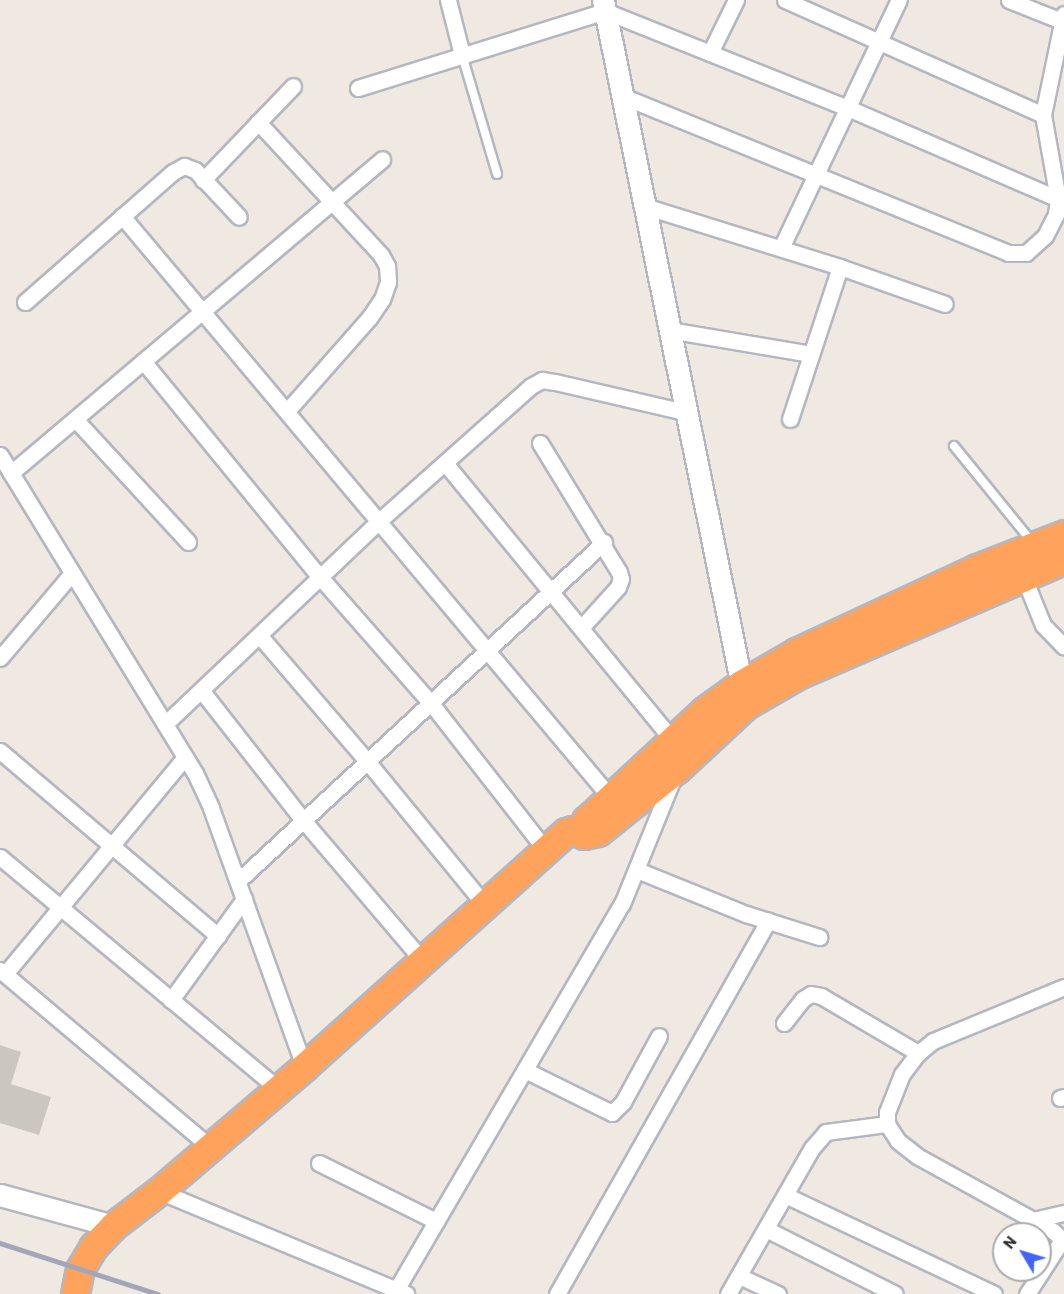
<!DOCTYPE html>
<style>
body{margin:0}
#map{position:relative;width:1064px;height:1294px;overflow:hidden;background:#efe9e1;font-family:Barlow,sans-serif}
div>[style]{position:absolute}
.building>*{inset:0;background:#cbc7bf}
.roads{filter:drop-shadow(2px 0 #b4b7c1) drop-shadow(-2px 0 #b4b7c1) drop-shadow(0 2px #b4b7c1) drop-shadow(0 -2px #b4b7c1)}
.lane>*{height:8px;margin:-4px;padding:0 4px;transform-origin:4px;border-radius:4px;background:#fff}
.street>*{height:15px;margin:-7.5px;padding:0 7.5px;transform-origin:7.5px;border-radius:7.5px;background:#fff}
.secondary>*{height:21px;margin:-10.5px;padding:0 10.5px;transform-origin:10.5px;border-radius:10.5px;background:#fff}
.highway>*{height:27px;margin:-13.5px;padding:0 13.5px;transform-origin:13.5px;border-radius:13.5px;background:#ffa35c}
.rail>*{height:4.5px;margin:-2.25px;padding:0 2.25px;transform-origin:2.25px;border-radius:2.25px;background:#a3a6b8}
span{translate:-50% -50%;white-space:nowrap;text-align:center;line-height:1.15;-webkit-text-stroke:6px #fff;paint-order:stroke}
.north{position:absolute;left:992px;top:1222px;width:60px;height:60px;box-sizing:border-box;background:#fff;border:2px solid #ababab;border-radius:50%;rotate:308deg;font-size:16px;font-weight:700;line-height:24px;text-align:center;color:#2e2e2e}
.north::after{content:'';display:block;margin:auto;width:21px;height:27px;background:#4264fb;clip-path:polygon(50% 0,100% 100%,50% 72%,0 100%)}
</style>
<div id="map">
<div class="building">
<i style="clip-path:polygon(0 1045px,21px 1052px,11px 1084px,51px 1097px,39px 1135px,0 1123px)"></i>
</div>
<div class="roads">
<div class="lane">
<i style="left:462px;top:55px;width:124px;rotate:73.6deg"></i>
<i style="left:954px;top:446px;width:124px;rotate:50.9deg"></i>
</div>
<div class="street">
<i style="left:448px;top:0;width:57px;rotate:75.7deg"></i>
<i style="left:785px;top:0;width:282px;rotate:24deg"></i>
<i style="left:1009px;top:0;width:59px;rotate:21.8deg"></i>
<i style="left:710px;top:53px;width:59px;rotate:-63.9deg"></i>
<i style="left:358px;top:88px;width:259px;rotate:-17.3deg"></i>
<i style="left:605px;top:11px;width:262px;rotate:21.8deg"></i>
<i style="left:848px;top:108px;width:229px;rotate:23.4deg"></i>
<i style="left:622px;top:96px;width:417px;rotate:22.1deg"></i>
<i style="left:1008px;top:253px;width:18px"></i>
<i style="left:1026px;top:253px;width:25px;rotate:-42deg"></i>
<i style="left:1045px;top:236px;width:25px;rotate:-63deg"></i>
<i style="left:1056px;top:214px;width:15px;rotate:-82deg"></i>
<i style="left:1058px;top:199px;width:85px;rotate:-100.1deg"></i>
<i style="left:1043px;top:115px;width:103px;rotate:-78.3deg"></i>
<i style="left:258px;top:122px;width:181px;rotate:47.2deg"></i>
<i style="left:381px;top:255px;width:13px;rotate:61deg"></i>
<i style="left:387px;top:266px;width:16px;rotate:86deg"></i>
<i style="left:388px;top:282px;width:18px;rotate:109deg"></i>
<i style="left:382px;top:299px;width:23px;rotate:124deg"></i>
<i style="left:369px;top:318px;width:124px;rotate:131.4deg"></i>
<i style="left:203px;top:180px;width:130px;rotate:-46.2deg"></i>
<i style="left:644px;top:206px;width:205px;rotate:17.3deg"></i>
<i style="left:840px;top:267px;width:111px;rotate:19.4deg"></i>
<i style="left:122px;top:216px;width:759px;rotate:49.97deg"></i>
<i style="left:781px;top:248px;width:275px;rotate:-64.6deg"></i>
<i style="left:25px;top:302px;width:197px;rotate:-41.3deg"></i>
<i style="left:173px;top:172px;width:13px;rotate:-29deg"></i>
<i style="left:184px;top:166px;width:12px;rotate:20deg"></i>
<i style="left:195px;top:170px;width:64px;rotate:46.9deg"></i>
<i style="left:669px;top:330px;width:144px;rotate:9.6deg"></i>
<i style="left:143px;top:361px;width:279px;rotate:50.7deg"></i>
<i style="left:320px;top:577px;width:167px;rotate:48.7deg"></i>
<i style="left:430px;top:702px;width:187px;rotate:52deg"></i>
<i style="left:75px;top:419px;width:167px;rotate:47.4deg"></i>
<i style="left:790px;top:419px;width:160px;rotate:-71.8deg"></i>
<i style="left:540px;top:443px;width:151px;rotate:58.5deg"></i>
<i style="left:619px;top:572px;width:7px;rotate:74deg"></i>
<i style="left:621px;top:579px;width:9px;rotate:111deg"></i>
<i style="left:618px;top:587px;width:55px;rotate:132.1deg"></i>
<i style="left:0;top:455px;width:373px;rotate:58.5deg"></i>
<i style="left:195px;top:773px;width:38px;rotate:65deg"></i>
<i style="left:211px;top:808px;width:275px;rotate:70.2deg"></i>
<i style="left:445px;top:463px;width:357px;rotate:50.6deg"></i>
<i style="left:11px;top:473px;width:486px;rotate:-40.2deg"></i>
<i style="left:1022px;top:573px;width:56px;rotate:68deg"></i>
<i style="left:1043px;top:625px;width:30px;rotate:46deg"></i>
<i style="left:259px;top:635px;width:166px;rotate:49.4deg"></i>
<i style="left:367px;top:761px;width:185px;rotate:50.7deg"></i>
<i style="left:0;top:658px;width:111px;rotate:-49.7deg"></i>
<i style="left:201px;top:690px;width:165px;rotate:51.9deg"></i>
<i style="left:303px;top:820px;width:184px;rotate:49.6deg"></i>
<i style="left:165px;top:724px;width:295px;rotate:-43.5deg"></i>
<i style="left:379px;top:521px;width:203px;rotate:-41.6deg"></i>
<i style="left:531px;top:386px;width:13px;rotate:-29deg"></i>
<i style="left:542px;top:380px;width:13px;rotate:9deg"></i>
<i style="left:555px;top:382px;width:133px;rotate:13deg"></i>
<i style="left:0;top:751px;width:286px;rotate:40.3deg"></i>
<i style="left:0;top:857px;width:362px;rotate:39.8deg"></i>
<i style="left:637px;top:870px;width:118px;rotate:22deg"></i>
<i style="left:746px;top:914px;width:77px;rotate:17.5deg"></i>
<i style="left:238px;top:881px;width:499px;rotate:-42.8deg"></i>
<i style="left:0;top:970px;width:275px;rotate:40.1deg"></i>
<i style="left:5px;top:974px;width:282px;rotate:-50.3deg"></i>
<i style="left:1064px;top:987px;width:142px;rotate:157.6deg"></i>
<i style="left:933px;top:1041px;width:19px;rotate:141deg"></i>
<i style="left:918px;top:1053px;width:26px;rotate:127deg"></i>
<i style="left:902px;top:1074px;width:41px;rotate:111.5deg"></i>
<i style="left:887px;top:1112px;width:12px;rotate:90deg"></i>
<i style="left:887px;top:1124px;width:20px;rotate:57deg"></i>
<i style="left:898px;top:1141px;width:24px;rotate:38deg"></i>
<i style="left:917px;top:1156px;width:155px;rotate:28.9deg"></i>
<i style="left:1053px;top:1231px;width:15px;rotate:42deg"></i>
<i style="left:171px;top:1000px;width:125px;rotate:-54.1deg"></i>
<i style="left:784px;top:1023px;width:31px;rotate:-52deg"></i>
<i style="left:803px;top:999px;width:9px;rotate:-32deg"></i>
<i style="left:811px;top:994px;width:10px;rotate:11deg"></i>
<i style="left:821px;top:996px;width:113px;rotate:30.4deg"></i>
<i style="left:525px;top:1070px;width:97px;rotate:26.3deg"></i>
<i style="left:612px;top:1113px;width:16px;rotate:-45deg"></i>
<i style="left:623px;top:1102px;width:75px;rotate:-61.4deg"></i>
<i style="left:1060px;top:1098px;width:4px;rotate:-14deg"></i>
<i style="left:319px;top:1163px;width:131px;rotate:26.4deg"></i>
<i style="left:159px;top:1191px;width:268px;rotate:22.6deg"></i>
<i style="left:785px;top:1195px;width:231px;rotate:25.3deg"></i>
<i style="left:1033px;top:1220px;width:32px;rotate:-13deg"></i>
<i style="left:766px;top:1229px;width:144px;rotate:26.7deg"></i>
<i style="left:739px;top:1276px;width:43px;rotate:24.8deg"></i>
<i style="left:396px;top:1290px;width:447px;rotate:-59.7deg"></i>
<i style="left:622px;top:904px;width:138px;rotate:-67.9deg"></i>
<i style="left:557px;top:1294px;width:429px;rotate:-60.5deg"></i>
<i style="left:728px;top:1294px;width:168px;rotate:-60.1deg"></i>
<i style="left:812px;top:1148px;width:21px;rotate:-49deg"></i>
<i style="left:826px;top:1132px;width:62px;rotate:-7.5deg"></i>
<i style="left:1027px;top:1294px;width:64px;rotate:-57.1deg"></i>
</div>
<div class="secondary">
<i style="left:603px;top:0;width:710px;rotate:78.55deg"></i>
<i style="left:0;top:1195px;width:117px;rotate:15.3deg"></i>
</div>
<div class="highway">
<i style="left:584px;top:835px;width:15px;rotate:-82deg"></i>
<i style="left:586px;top:820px;width:8px;rotate:-40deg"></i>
<i style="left:592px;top:815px;width:154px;rotate:-42.9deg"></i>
<i style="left:705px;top:710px;width:44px;rotate:-35.8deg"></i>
<i style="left:741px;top:684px;width:64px;rotate:-30.2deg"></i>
<i style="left:796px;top:652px;width:200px;rotate:-24.9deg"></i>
<i style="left:977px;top:568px;width:93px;rotate:-21.3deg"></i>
<i style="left:75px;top:1294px;width:25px;rotate:-79deg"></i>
<i style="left:80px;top:1269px;width:26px;rotate:-59deg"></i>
<i style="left:93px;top:1247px;width:29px;rotate:-46deg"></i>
<i style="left:113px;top:1226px;width:58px;rotate:-37.3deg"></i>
<i style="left:159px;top:1191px;width:191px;rotate:-40.5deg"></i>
<i style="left:304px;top:1067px;width:352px;rotate:-41.9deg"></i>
<i style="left:566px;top:832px;width:6px;rotate:-18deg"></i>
<i style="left:572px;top:830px;width:13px;rotate:23deg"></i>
<i style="left:584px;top:835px;width:14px;rotate:-12deg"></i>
<i style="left:598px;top:832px;width:101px;rotate:-38.6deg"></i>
<i style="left:677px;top:769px;width:94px;rotate:-42.8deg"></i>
<i style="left:746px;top:705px;width:60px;rotate:-30deg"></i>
<i style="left:798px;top:675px;width:290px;rotate:-23.4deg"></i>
</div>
</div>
<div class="rail">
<i style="left:0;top:1243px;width:166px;rotate:17.9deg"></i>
</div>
<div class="north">N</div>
</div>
